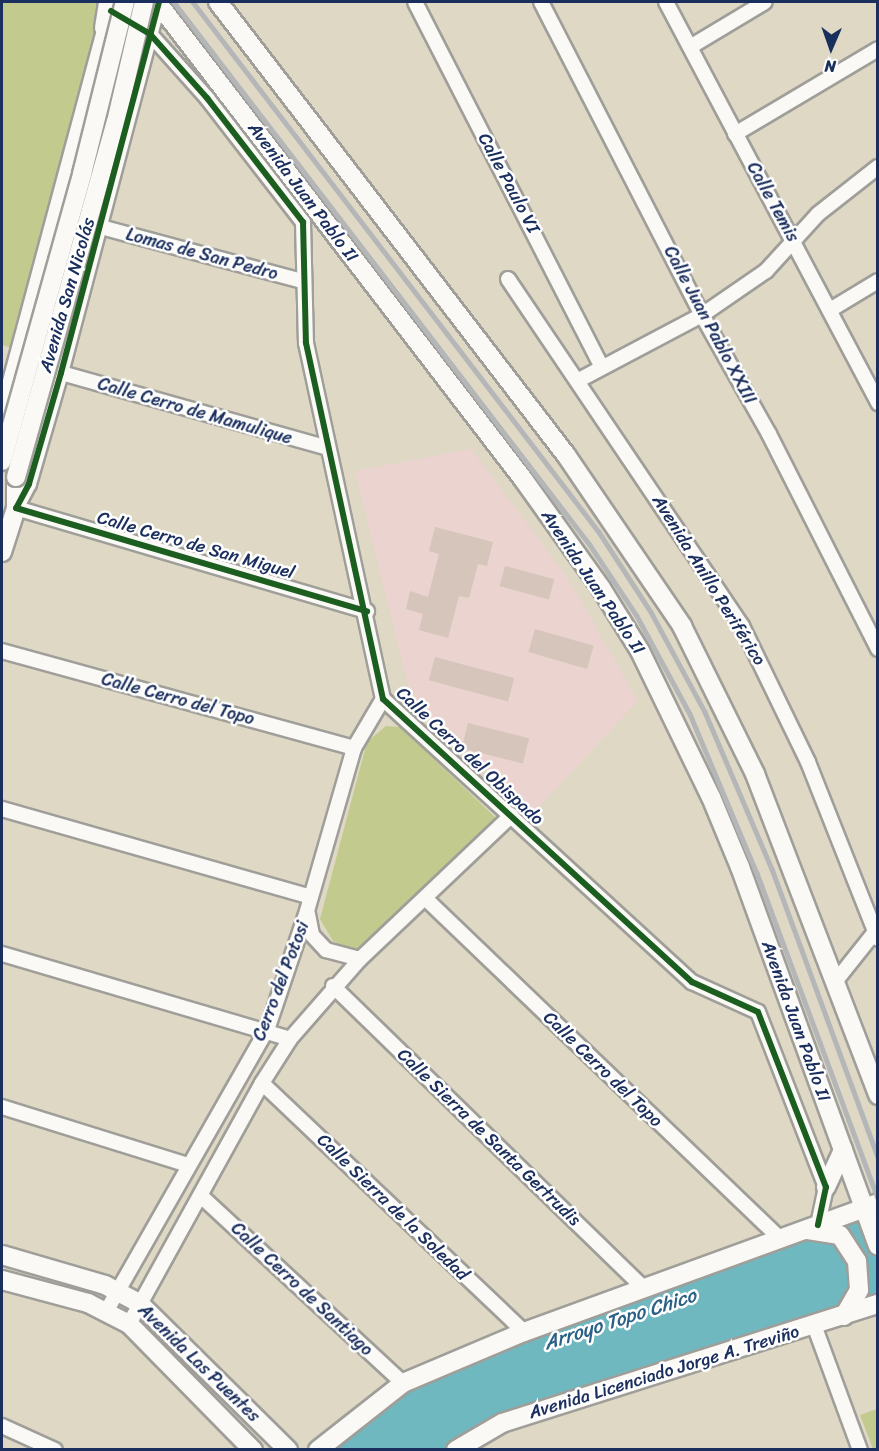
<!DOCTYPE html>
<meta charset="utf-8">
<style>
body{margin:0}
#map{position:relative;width:879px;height:1451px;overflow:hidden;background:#ded8c4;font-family:Sriracha,sans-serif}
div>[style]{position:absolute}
.built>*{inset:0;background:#ebd3d0}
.green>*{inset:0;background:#c3ca8e}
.water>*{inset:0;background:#6fb8c0}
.building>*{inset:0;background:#d6c5ba;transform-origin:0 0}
.roads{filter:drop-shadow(2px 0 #9f9e99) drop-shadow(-2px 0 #9f9e99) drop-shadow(0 2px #9f9e99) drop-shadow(0 -2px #9f9e99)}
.street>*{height:14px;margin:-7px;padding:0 7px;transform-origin:7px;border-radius:7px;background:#faf9f6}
.secondary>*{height:18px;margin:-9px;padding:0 9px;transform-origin:9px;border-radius:9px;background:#faf9f6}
.rail>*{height:4.5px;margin:-2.25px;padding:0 2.25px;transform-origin:2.25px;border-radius:2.25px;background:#b4b6b8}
.bridges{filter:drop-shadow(2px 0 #9f9e99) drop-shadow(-2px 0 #9f9e99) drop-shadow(0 2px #9f9e99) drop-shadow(0 -2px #9f9e99)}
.secondary-bridge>*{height:18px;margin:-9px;padding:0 9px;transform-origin:9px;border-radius:9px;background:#faf9f6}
.cycleway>*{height:6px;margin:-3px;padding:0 3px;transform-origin:3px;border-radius:3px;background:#1b5e20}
span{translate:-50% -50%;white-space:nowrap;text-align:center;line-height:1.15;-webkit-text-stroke:5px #fff;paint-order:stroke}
.street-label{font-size:18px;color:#1b2f5e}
.water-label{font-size:20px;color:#2a6085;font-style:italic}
.frame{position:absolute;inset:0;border:3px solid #1b2f5e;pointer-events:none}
.north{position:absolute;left:801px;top:18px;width:60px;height:60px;-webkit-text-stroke:4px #fff;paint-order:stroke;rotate:182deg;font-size:16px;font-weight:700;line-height:24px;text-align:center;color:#1b2f5e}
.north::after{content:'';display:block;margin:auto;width:21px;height:27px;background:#1b2f5e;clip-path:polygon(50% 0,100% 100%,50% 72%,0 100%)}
</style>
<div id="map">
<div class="built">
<i style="clip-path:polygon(471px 449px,567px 577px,638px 701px,534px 812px,413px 705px,355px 471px)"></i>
</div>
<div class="green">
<i style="clip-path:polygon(2px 2px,109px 2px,12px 348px,2px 345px)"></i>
<i style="clip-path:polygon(386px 726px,400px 727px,496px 818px,355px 951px,333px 941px,320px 919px,367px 742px)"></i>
<i style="clip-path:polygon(877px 1409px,877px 1449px,873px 1449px,860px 1415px)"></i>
</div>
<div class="water">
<i style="clip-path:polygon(877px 1209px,877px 1296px,502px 1423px,456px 1449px,320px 1450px,403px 1383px)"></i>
</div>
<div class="building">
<i style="clip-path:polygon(435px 527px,493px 542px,487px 566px,478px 564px,469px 598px,459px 596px,448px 638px,419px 630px,423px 614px,406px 609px,410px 591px,428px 597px,439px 554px,429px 551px)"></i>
<i style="left:505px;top:566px;width:51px;height:21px;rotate:15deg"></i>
<i style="left:535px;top:629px;width:61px;height:24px;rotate:16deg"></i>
<i style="left:435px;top:657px;width:82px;height:24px;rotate:15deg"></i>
<i style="left:468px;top:723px;width:63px;height:26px;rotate:14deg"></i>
</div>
<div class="roads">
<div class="street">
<i style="left:159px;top:2px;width:384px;rotate:104.8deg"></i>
<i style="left:61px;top:373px;width:116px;rotate:106.1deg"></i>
<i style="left:29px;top:484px;width:27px;rotate:118deg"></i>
<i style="left:16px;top:508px;width:366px;rotate:16.4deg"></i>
<i style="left:415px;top:2px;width:409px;rotate:62.9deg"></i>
<i style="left:541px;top:2px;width:352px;rotate:62.8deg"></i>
<i style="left:702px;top:315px;width:137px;rotate:60.6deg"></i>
<i style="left:769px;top:434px;width:241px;rotate:63.1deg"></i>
<i style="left:666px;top:2px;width:454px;rotate:62.1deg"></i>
<i style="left:131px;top:21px;width:23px;rotate:34deg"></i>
<i style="left:150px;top:34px;width:86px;rotate:48.3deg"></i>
<i style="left:207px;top:98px;width:157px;rotate:52.3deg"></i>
<i style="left:303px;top:222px;width:121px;rotate:88.6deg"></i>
<i style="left:306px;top:343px;width:364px;rotate:77.8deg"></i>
<i style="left:383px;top:699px;width:419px;rotate:42.5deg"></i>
<i style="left:692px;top:982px;width:72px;rotate:24.4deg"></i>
<i style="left:758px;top:1012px;width:188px;rotate:68.8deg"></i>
<i style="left:826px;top:1187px;width:39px;rotate:102deg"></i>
<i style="left:690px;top:47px;width:87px;rotate:-31deg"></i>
<i style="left:735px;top:134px;width:166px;rotate:-30.7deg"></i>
<i style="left:101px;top:227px;width:209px;rotate:15deg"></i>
<i style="left:508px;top:279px;width:419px;rotate:56deg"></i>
<i style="left:742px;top:626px;width:151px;rotate:64.1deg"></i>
<i style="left:808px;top:762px;width:190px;rotate:68.4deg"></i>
<i style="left:830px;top:310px;width:56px;rotate:-31.1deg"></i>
<i style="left:61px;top:373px;width:277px;rotate:15.7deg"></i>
<i style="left:579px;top:380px;width:139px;rotate:-27.9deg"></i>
<i style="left:702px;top:315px;width:78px;rotate:-34.5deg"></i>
<i style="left:766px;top:271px;width:77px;rotate:-47.6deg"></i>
<i style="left:818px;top:214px;width:76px;rotate:-38.1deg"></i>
<i style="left:2px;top:411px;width:405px;rotate:-75deg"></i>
<i style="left:2px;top:651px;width:365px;rotate:15.4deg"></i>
<i style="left:2px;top:809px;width:320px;rotate:15.9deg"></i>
<i style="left:426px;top:899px;width:492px;rotate:43.8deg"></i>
<i style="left:308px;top:914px;width:21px;rotate:79deg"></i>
<i style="left:312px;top:935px;width:21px;rotate:47deg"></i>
<i style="left:326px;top:950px;width:35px;rotate:15deg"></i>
<i style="left:2px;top:954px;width:300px;rotate:16.4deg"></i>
<i style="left:835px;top:982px;width:69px;rotate:-51.5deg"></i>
<i style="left:333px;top:986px;width:434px;rotate:44.2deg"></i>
<i style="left:262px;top:1083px;width:361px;rotate:43.5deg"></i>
<i style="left:2px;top:1107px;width:195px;rotate:17.3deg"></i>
<i style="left:201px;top:1196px;width:275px;rotate:42.8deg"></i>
<i style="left:107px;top:1310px;width:322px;rotate:-60.3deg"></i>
<i style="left:267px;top:1030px;width:126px;rotate:-71.4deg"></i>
<i style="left:307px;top:911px;width:170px;rotate:-73.9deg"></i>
<i style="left:354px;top:748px;width:57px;rotate:-59.4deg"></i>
<i style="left:129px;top:1324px;width:275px;rotate:-61.1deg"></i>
<i style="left:262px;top:1083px;width:52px;rotate:-57.5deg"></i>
<i style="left:290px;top:1039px;width:106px;rotate:-48.8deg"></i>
<i style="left:360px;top:959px;width:209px;rotate:-43.5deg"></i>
<i style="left:814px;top:1325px;width:133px;rotate:69.8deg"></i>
<i style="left:2px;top:1426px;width:58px;rotate:24.4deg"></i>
</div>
<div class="secondary">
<i style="left:157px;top:2px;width:601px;rotate:52.5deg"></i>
<i style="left:523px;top:479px;width:134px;rotate:54.4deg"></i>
<i style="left:601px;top:588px;width:74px;rotate:58.2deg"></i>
<i style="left:640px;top:651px;width:162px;rotate:64.1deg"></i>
<i style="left:711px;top:797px;width:76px;rotate:67.5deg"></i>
<i style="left:740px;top:867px;width:403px;rotate:70deg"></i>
<i style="left:218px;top:2px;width:571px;rotate:52.47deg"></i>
<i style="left:566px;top:455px;width:207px;rotate:55.8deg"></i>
<i style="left:682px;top:626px;width:165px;rotate:63.7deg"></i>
<i style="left:755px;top:774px;width:344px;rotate:69deg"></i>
<i style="left:104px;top:28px;width:26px;rotate:-81deg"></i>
<i style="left:2px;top:552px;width:46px;rotate:-72.3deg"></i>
<i style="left:16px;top:508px;width:31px;rotate:-90deg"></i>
<i style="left:826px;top:1187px;width:41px;rotate:-65.3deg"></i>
<i style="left:808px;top:1230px;width:32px;rotate:9deg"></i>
<i style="left:840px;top:1235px;width:31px;rotate:57deg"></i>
<i style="left:857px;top:1261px;width:29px;rotate:86deg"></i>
<i style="left:859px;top:1290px;width:30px;rotate:120deg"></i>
<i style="left:2px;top:1255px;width:107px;rotate:16.2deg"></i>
<i style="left:105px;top:1285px;width:40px;rotate:28deg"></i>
<i style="left:140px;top:1304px;width:208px;rotate:44.6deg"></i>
<i style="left:2px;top:1280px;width:89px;rotate:15deg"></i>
<i style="left:88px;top:1303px;width:46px;rotate:27.1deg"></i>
<i style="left:129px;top:1324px;width:177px;rotate:45.5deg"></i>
<i style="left:318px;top:1450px;width:108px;rotate:-38.2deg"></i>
<i style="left:403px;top:1383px;width:131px;rotate:-22.9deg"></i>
<i style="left:524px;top:1332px;width:377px;rotate:-20deg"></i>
<i style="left:456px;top:1450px;width:53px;rotate:-30.4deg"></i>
<i style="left:502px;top:1423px;width:394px;rotate:-17.6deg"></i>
</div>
</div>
<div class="rail">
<i style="left:174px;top:2px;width:684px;rotate:52.54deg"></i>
<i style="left:590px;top:545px;width:85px;rotate:56.5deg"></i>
<i style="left:637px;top:616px;width:111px;rotate:61.6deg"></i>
<i style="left:690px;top:714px;width:173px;rotate:67.2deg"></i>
<i style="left:757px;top:873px;width:348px;rotate:69.6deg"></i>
<i style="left:193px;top:2px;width:668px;rotate:52.55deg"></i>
<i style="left:599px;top:532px;width:95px;rotate:57deg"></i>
<i style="left:651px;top:612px;width:114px;rotate:61.6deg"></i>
<i style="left:705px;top:712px;width:171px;rotate:66.9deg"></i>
<i style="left:772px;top:869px;width:307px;rotate:69.8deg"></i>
</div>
<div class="bridges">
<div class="secondary-bridge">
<i style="left:2px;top:461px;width:298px;rotate:-74.4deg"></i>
<i style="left:82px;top:174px;width:177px;rotate:-76deg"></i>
<i style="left:16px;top:477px;width:369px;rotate:-74.3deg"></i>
<i style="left:116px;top:122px;width:123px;rotate:-76.9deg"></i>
</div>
</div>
<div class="cycleway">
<i style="left:159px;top:2px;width:384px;rotate:104.8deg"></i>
<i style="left:61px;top:373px;width:116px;rotate:106.1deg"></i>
<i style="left:29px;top:484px;width:27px;rotate:118deg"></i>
<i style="left:16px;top:508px;width:366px;rotate:16.4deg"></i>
<i style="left:111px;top:11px;width:45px;rotate:30.5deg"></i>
<i style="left:150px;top:34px;width:86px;rotate:48.3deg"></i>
<i style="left:207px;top:98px;width:157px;rotate:52.3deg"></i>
<i style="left:303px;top:222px;width:121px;rotate:88.6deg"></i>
<i style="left:306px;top:343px;width:364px;rotate:77.8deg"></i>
<i style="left:383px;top:699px;width:419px;rotate:42.5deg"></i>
<i style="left:692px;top:982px;width:72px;rotate:24.4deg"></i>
<i style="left:758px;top:1012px;width:188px;rotate:68.8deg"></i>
<i style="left:826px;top:1187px;width:39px;rotate:102deg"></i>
</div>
<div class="street-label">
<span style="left:509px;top:183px;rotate:62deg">Calle Paulo VI</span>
<span style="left:303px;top:192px;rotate:53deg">Avenida Juan Pablo II</span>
<span style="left:773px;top:202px;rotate:61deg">Calle Temis</span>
<span style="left:202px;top:254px;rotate:15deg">Lomas de San Pedro</span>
<span style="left:67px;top:295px;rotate:-74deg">Avenida San Nicolás</span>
<span style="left:710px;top:325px;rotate:62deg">Calle Juan Pablo XXIII</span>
<span style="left:195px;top:411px;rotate:16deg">Calle Cerro de Mamulique</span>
<span style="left:196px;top:545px;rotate:16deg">Calle Cerro de San Miguel</span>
<span style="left:709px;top:580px;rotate:58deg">Avenida Anillo Periférico</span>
<span style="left:593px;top:582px;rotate:56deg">Avenida Juan Pablo II</span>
<span style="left:178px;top:699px;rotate:15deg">Calle Cerro del Topo</span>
<span style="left:470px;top:756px;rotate:43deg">Calle Cerro del Obispado</span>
<span style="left:281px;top:981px;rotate:-69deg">Cerro del Potosi</span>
<span style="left:796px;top:1021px;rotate:70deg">Avenida Juan Pablo II</span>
<span style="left:603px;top:1069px;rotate:44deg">Calle Cerro del Topo</span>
<span style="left:489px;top:1137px;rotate:44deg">Calle Sierra de Santa Gertrudis</span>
<span style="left:393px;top:1207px;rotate:44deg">Calle Sierra de la Soledad</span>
<span style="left:302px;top:1289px;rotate:43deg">Calle Cerro de Santiago</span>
<span style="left:199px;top:1363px;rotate:44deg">Avenida Las Puentes</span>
<span style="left:664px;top:1372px;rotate:-17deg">Avenida Licenciado Jorge A. Treviño</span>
</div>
<div class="water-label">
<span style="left:620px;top:1319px;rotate:-18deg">Arroyo Topo Chico</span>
</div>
<div class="frame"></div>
<div class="north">N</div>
</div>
